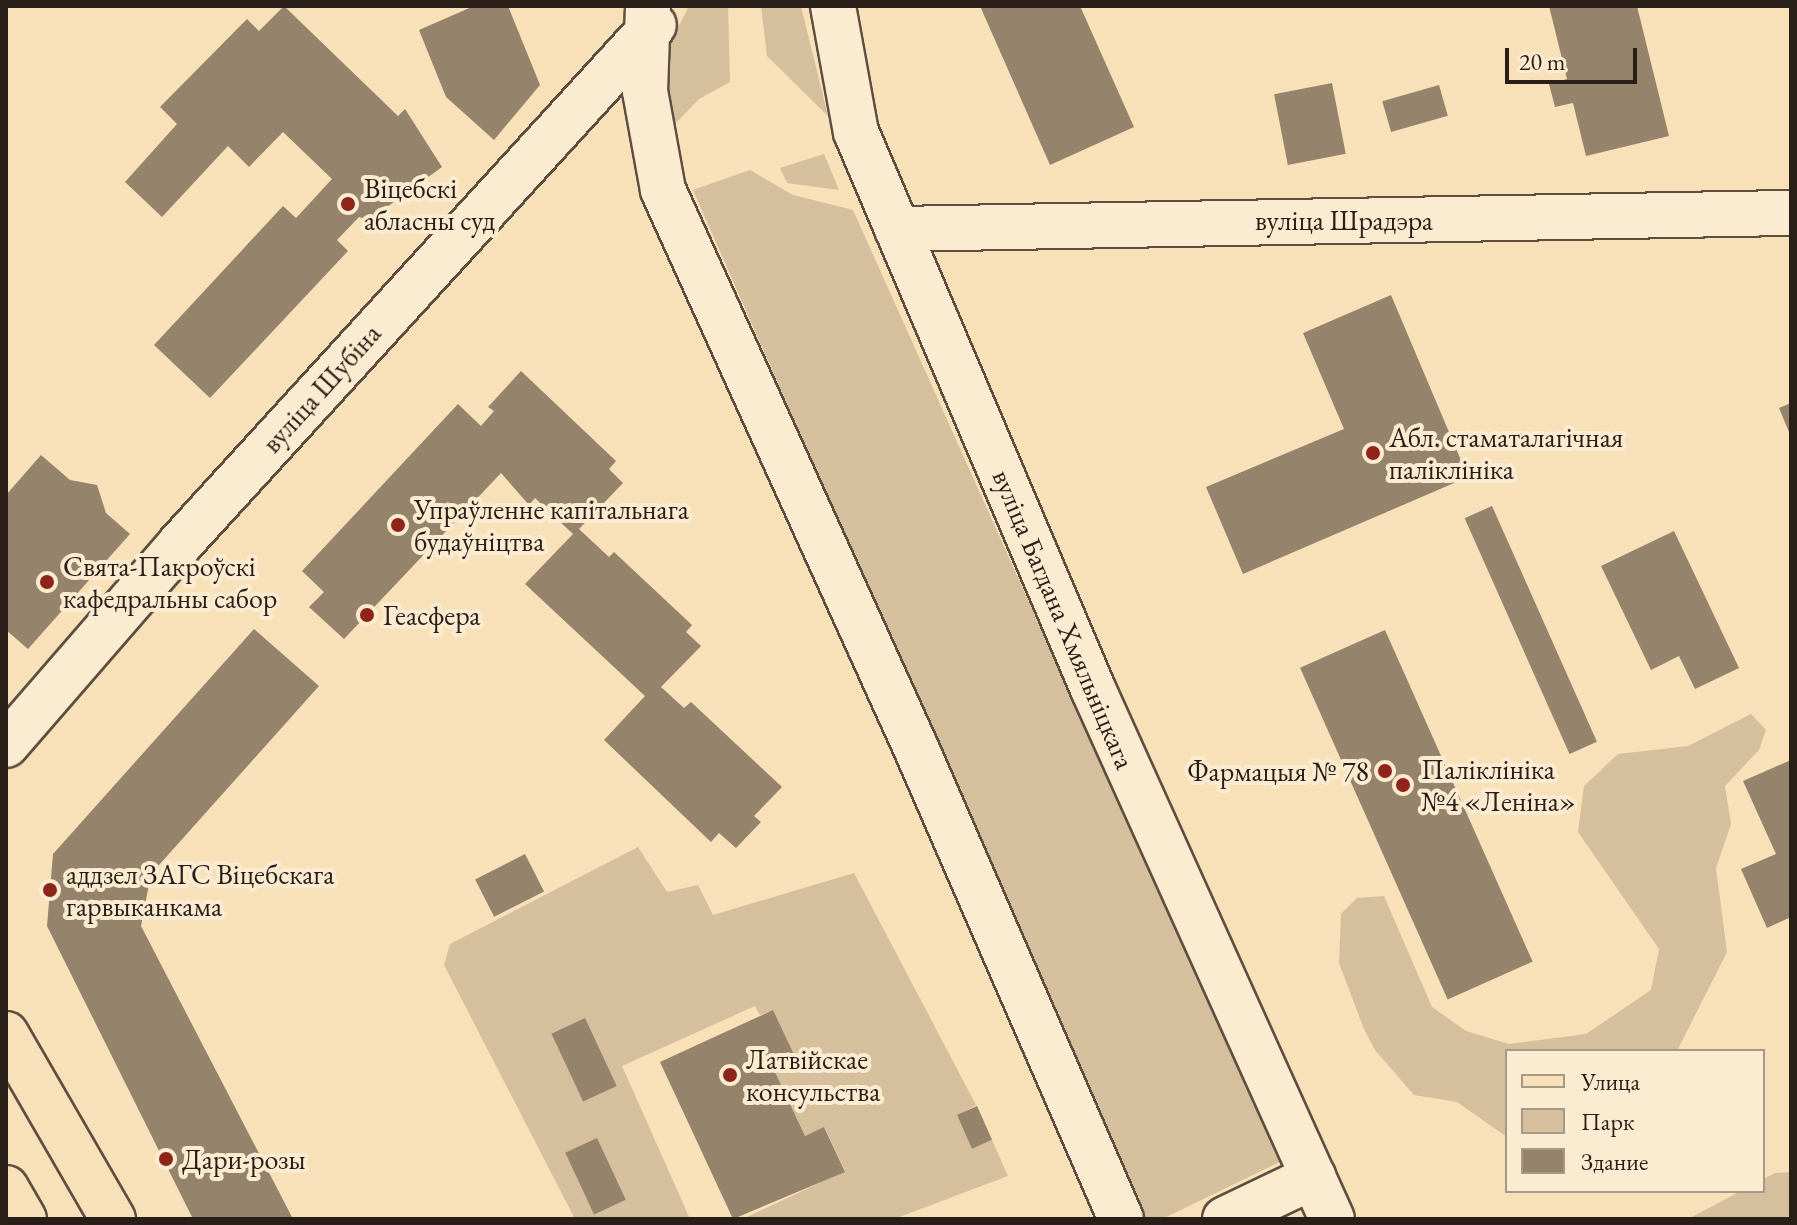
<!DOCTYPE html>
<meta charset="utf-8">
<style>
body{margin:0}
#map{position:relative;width:1797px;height:1225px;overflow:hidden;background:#f8e0b8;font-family:"EB Garamond",serif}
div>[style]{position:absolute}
.green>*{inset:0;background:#d5bf9d}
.building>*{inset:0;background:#95836b;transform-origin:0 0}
.roads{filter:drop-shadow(2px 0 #5e4e40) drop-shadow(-2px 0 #5e4e40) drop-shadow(0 2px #5e4e40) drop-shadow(0 -2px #5e4e40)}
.minor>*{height:44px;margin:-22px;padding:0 22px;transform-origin:22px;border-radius:22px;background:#faebd1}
.tertiary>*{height:44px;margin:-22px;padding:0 22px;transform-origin:22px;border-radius:22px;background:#faebd1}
.primary>*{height:44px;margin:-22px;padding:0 22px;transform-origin:22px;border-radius:22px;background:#f8e0b8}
.dots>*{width:22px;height:22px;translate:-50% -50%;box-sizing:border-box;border:4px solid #faebd1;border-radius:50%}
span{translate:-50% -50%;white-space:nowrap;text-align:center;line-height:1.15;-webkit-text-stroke:8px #faebd1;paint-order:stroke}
.poi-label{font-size:28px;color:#2a1e18}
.left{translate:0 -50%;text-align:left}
.right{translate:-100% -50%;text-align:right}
.street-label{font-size:28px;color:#2a1e18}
.frame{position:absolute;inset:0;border:8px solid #2a1e18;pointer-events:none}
.legend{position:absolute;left:1505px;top:1049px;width:260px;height:144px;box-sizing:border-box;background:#faebd1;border:2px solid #a79987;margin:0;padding:10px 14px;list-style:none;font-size:24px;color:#2a1e18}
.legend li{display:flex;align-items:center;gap:16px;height:40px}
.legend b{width:40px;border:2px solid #a79987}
.scale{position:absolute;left:1505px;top:48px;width:132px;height:36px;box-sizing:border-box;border:4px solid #2a1e18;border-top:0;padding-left:10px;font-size:24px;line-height:28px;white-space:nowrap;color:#2a1e18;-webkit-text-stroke:6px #faebd1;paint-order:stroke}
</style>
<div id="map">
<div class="green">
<i style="clip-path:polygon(689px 6px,728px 6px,730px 82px,699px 99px,671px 128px,660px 94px,666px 51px)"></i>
<i style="clip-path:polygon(761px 6px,801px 6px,828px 116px,767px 56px)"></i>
<i style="clip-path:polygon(824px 154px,839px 190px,787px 183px,780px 168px)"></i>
<i style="clip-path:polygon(750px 170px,793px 195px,853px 210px,1280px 1162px,1162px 1219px,1145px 1219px,693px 190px)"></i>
<i style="clip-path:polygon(1751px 714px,1766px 730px,1759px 750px,1725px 786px,1731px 824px,1716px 868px,1727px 952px,1677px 1051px,1507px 1051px,1507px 1137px,1457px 1102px,1414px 1095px,1375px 1050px,1364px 1029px,1339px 963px,1341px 914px,1357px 898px,1384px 896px,1432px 1007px,1466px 1031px,1509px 1044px,1586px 1034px,1651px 990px,1659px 949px,1578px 832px,1584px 786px,1618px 754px,1688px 746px)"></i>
<i style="clip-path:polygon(638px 847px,667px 892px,698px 885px,713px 915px,854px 873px,976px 1105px,957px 1116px,972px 1148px,992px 1140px,1008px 1176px,894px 1219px,743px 1219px,845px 1171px,825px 1128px,805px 1136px,775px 1072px,773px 1010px,760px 1015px,755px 1006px,622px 1066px,690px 1219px,575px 1219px,444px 965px,450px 944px)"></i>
<i style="clip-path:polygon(1791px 1172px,1791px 1219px,1688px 1219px,1741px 1191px,1763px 1191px,1763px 1179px,1775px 1173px)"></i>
</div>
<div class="building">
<i style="clip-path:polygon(284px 6px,398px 116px,405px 109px,442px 167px,369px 220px,359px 217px,337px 240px,348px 251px,210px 398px,154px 345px,283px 206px,296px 218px,332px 179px,283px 132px,249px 167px,228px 146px,162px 217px,125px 182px,177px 124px,160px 107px,247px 19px,259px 31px)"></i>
<i style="clip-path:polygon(474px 6px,508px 6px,540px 85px,494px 140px,446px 97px,419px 30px)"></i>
<i style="clip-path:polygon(980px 6px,1080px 6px,1134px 127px,1050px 165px)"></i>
<i style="clip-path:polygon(1549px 6px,1637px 6px,1669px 136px,1586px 156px,1573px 103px,1555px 107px,1549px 84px,1567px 79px)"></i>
<i style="left:1332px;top:83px;width:72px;height:59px;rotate:79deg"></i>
<i style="left:1439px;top:85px;width:32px;height:59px;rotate:74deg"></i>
<i style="clip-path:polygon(1391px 295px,1468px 477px,1243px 574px,1206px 487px,1344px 429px,1303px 333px)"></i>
<i style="clip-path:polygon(521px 371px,616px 461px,609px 469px,623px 483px,579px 529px,609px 557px,614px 552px,692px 625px,686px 632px,701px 646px,661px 687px,684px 708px,691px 702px,782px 787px,754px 816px,761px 822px,736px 848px,719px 833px,711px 842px,604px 740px,645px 696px,525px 584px,573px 534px,535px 498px,529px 505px,501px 473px,344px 639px,309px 607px,324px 592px,302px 571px,458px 404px,481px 426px,494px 411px,488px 407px)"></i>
<i style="clip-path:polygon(1791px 403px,1791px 437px,1779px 408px)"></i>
<i style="clip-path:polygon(41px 455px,70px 480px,97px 485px,106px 513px,130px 534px,28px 649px,6px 630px,6px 495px)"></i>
<i style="left:1492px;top:506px;width:258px;height:30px;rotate:66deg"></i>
<i style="clip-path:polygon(1674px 531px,1739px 668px,1695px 689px,1679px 656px,1651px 670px,1601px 566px)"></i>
<i style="clip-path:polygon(254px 629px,319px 686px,151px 874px,141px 926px,293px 1219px,193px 1219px,47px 926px,53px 854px)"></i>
<i style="left:1385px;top:630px;width:363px;height:93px;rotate:66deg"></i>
<i style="clip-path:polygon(1791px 760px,1791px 917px,1767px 928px,1741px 869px,1776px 854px,1743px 781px)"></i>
<i style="left:525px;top:854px;width:42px;height:56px;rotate:63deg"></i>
<i style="clip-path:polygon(773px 1010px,797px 1061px,775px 1072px,805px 1136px,824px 1127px,845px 1172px,733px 1219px,660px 1062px)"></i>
<i style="left:585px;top:1018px;width:75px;height:37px;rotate:65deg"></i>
<i style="left:977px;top:1106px;width:37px;height:22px;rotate:66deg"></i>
<i style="left:597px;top:1138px;width:68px;height:35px;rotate:65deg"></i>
</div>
<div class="roads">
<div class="minor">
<i style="left:897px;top:229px;width:894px;rotate:-1.03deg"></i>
</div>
<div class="tertiary">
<i style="left:648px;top:6px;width:85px;rotate:92deg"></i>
<i style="left:645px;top:91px;width:101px;rotate:79.7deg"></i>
<i style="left:663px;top:190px;width:613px;rotate:65.61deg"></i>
<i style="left:916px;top:748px;width:514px;rotate:66.48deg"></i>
<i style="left:833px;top:6px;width:128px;rotate:79.7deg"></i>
<i style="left:856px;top:132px;width:605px;rotate:66.95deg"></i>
<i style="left:1093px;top:689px;width:581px;rotate:65.73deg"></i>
<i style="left:6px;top:745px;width:264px;rotate:-49.1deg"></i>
<i style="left:179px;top:545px;width:704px;rotate:-47.59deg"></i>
<i style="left:1225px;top:1219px;width:98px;rotate:-25.5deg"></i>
</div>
<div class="primary">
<i style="left:6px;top:1034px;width:214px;rotate:60deg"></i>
<i style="left:6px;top:1188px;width:36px;rotate:60deg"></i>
</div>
</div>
<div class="dots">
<i style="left:348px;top:204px;background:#8f2418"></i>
<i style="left:1373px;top:453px;background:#8f2418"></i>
<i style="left:398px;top:525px;background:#8f2418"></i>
<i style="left:47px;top:582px;background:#8f2418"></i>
<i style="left:367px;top:615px;background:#8f2418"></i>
<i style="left:1385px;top:771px;background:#8f2418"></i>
<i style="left:1403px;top:785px;background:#8f2418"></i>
<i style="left:50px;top:890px;background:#8f2418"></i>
<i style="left:730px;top:1075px;background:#8f2418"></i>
<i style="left:166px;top:1159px;background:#8f2418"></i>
</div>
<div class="poi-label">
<span class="left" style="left:364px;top:204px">Віцебскі<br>абласны суд</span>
<span class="left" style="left:1389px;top:453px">Абл. стаматалагічная<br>паліклініка</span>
<span class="left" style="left:414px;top:525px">Упраўленне капітальнага<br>будаўніцтва</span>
<span class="left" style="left:63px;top:582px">Свята-Пакроўскі<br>кафедральны сабор</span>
<span class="left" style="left:383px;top:615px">Геасфера</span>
<span class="left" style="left:1421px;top:785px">Паліклініка<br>№4 «Леніна»</span>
<span class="right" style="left:1369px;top:771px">Фармацыя № 78</span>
<span class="left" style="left:66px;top:890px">аддзел ЗАГС Віцебскага<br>гарвыканкама</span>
<span class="left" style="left:746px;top:1075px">Латвійскае<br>консульства</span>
<span class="left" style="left:182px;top:1159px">Дари-розы</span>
</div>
<div class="street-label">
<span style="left:1344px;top:220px">вуліца Шрадэра</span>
<span style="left:321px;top:388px;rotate:-48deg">вуліца Шубіна</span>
<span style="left:1064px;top:619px;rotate:67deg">вуліца Багдана Хмяльніцкага</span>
</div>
<div class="frame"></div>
<ul class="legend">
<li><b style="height:10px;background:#f8e0b8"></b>Улица</li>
<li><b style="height:22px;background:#d5bf9d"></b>Парк</li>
<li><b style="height:22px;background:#95836b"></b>Здание</li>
</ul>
<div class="scale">20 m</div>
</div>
